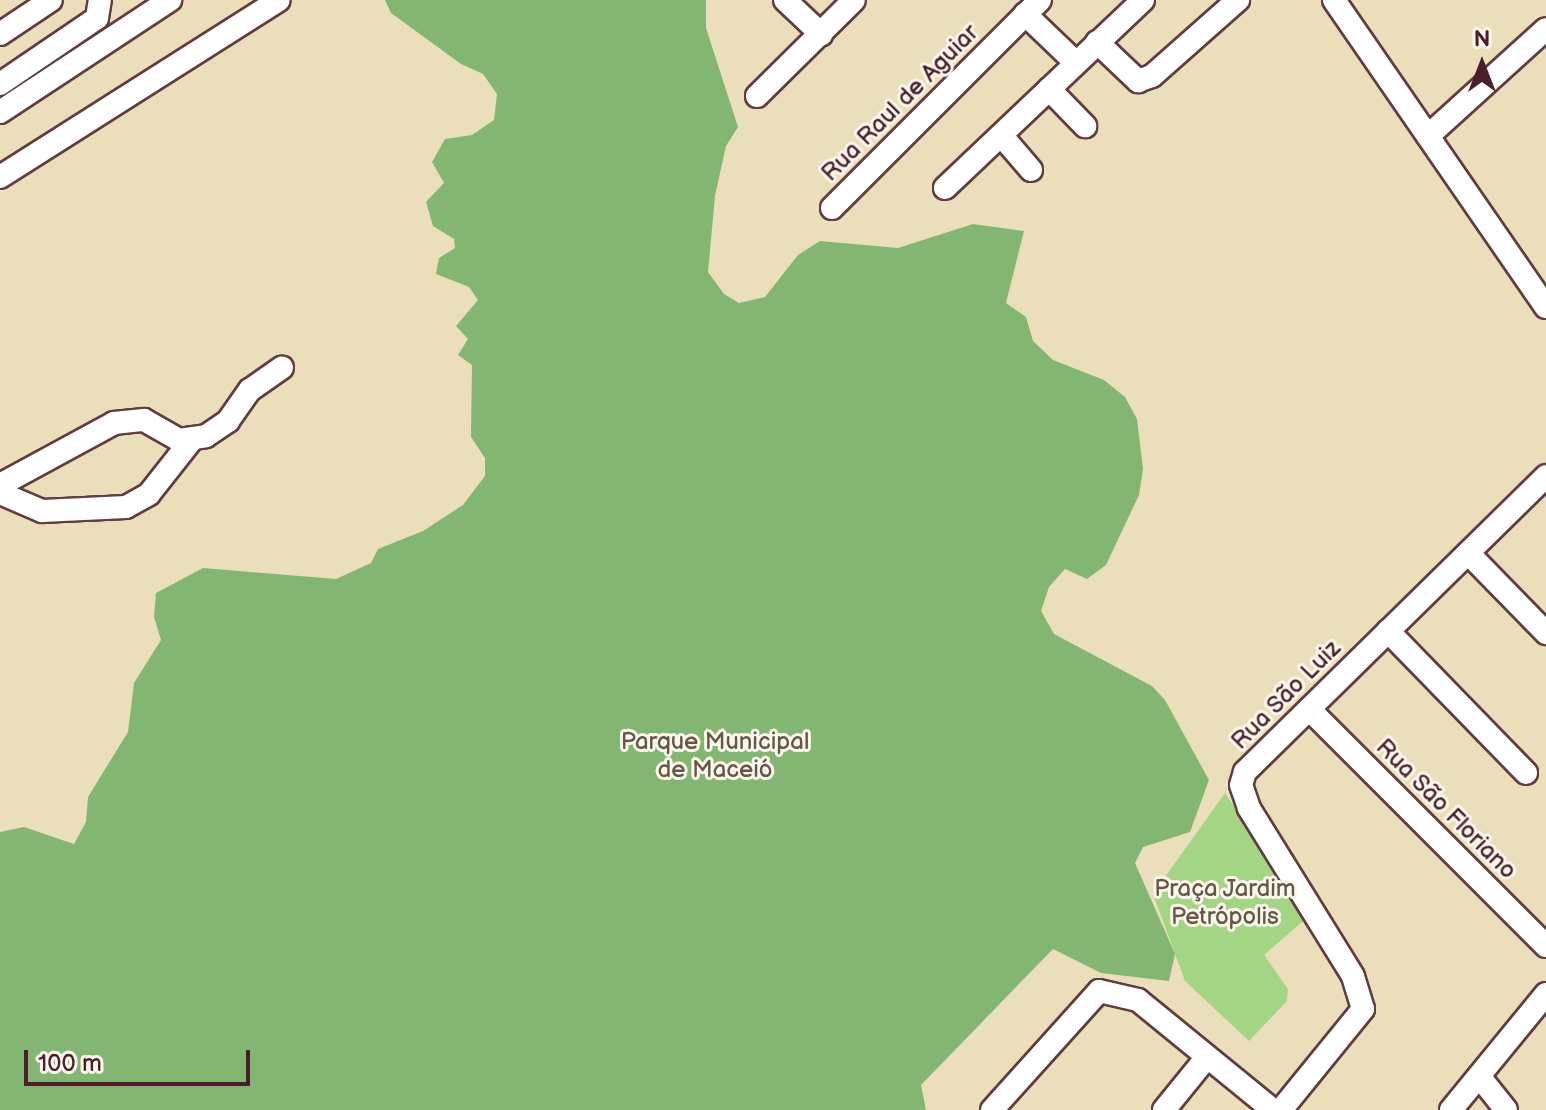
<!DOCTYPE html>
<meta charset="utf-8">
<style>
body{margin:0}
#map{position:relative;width:1546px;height:1110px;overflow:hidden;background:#ebdebb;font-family:"Balsamiq Sans",sans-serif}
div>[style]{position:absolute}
.green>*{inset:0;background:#a4d584}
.forest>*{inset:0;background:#83b672}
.roads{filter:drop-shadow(2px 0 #623c41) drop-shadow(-2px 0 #623c41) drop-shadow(0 2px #623c41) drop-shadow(0 -2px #623c41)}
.minor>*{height:22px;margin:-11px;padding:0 11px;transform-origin:11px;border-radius:11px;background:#fff}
span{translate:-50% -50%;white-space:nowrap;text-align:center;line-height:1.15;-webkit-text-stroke:6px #fbf7ec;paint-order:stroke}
.street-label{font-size:24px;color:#4a1f2b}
.park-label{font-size:24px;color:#655646}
.north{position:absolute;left:1442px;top:24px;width:80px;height:80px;-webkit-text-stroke:6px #fbf7ec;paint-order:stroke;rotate:0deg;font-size:22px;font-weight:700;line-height:32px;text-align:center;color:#4a1f2b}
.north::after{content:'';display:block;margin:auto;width:28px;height:36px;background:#4a1f2b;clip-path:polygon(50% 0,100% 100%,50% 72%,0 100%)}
.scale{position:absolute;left:24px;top:1050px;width:226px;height:36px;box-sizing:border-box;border:4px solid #4a1f2b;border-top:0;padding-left:10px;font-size:24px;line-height:28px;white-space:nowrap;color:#4a1f2b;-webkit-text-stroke:6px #fbf7ec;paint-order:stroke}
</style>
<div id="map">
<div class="green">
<i style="clip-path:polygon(1225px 793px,1309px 916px,1264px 955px,1288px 989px,1287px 1001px,1249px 1041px,1185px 981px,1153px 894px)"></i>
</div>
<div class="forest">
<i style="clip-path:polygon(385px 0,706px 0,706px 28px,738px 127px,726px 146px,715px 196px,708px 272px,724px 294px,739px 303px,765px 297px,798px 255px,820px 241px,898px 248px,973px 224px,1024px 231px,1006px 303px,1026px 317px,1033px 341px,1053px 360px,1104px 380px,1125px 397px,1137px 419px,1143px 469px,1139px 495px,1106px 565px,1087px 579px,1065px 569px,1049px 587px,1041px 611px,1054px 634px,1152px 686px,1165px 700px,1209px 780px,1190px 832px,1143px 847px,1135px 863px,1175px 954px,1169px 981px,1101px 973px,1053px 949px,921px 1085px,926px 1110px,0 1110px,0 832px,24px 827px,74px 844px,86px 822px,88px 797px,128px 732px,134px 683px,161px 640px,154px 617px,156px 593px,203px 568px,336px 579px,371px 563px,378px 549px,423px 531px,463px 505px,485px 476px,485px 458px,471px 437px,472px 365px,458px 355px,468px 339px,456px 326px,478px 300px,469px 287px,436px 274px,439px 258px,455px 248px,454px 239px,433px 226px,426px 202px,444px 183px,432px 162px,445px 139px,472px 135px,494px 120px,497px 94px,483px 74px,461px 64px,391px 13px)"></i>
</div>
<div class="roads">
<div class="minor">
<i style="left:785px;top:0;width:50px;rotate:43.4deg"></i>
<i style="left:1334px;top:0;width:373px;rotate:55.4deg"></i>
<i style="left:1025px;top:14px;width:69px;rotate:43.8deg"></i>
<i style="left:0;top:34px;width:61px;rotate:-33.7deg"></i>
<i style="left:1097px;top:42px;width:57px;rotate:43.6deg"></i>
<i style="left:1138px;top:81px;width:15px;rotate:-20deg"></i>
<i style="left:1152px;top:76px;width:115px;rotate:-41.5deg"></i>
<i style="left:0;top:84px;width:117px;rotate:-34.2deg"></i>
<i style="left:97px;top:18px;width:18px;rotate:-81deg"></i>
<i style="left:1049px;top:89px;width:52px;rotate:45.8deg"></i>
<i style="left:757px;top:96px;width:136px;rotate:-44.7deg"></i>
<i style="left:0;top:112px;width:204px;rotate:-33.4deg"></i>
<i style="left:1001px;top:135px;width:46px;rotate:49.4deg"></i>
<i style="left:1428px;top:136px;width:159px;rotate:-42.2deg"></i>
<i style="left:0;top:177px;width:330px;rotate:-32.4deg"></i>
<i style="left:945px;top:188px;width:273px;rotate:-43.5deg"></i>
<i style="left:832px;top:208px;width:294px;rotate:-45deg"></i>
<i style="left:0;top:485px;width:130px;rotate:-28.5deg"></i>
<i style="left:114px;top:423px;width:30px;rotate:-6deg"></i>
<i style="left:144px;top:420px;width:40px;rotate:29.7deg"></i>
<i style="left:179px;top:440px;width:27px;rotate:-8deg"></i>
<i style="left:206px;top:436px;width:27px;rotate:-34deg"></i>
<i style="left:228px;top:421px;width:38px;rotate:-55deg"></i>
<i style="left:250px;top:390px;width:39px;rotate:-35deg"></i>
<i style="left:0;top:493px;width:46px;rotate:23.2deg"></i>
<i style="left:42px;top:511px;width:84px;rotate:-2.7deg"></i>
<i style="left:126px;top:507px;width:26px;rotate:-29deg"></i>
<i style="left:149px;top:494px;width:71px;rotate:-51.8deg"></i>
<i style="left:1468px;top:553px;width:112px;rotate:45.7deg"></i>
<i style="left:1388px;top:631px;width:198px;rotate:45.8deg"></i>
<i style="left:1309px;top:709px;width:335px;rotate:45deg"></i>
<i style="left:1479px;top:1076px;width:43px;rotate:51.5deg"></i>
<i style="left:992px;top:1110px;width:160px;rotate:-48deg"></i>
<i style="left:1099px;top:991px;width:40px;rotate:13deg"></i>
<i style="left:1138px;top:1000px;width:174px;rotate:39.2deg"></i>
<i style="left:1164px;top:1110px;width:68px;rotate:-50.9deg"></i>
<i style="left:1281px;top:1110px;width:130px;rotate:-50.9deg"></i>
<i style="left:1363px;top:1009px;width:34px;rotate:-107deg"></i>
<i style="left:1353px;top:976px;width:198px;rotate:-121.8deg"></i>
<i style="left:1249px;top:808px;width:24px;rotate:-109deg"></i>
<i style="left:1241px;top:785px;width:14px;rotate:-73deg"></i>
<i style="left:1245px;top:772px;width:422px;rotate:-44.5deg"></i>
<i style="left:1451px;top:1110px;width:150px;rotate:-50.7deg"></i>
</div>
</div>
<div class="street-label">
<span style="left:900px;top:103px;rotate:-45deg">Rua Raul de Aguiar</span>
<span style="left:1286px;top:695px;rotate:-45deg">Rua São Luiz</span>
<span style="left:1446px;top:809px;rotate:45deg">Rua São Floriano</span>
</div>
<div class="park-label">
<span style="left:715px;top:756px">Parque Municipal<br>de Maceió</span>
<span style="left:1225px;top:903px">Praça Jardim<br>Petrópolis</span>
</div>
<div class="north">N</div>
<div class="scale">100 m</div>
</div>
